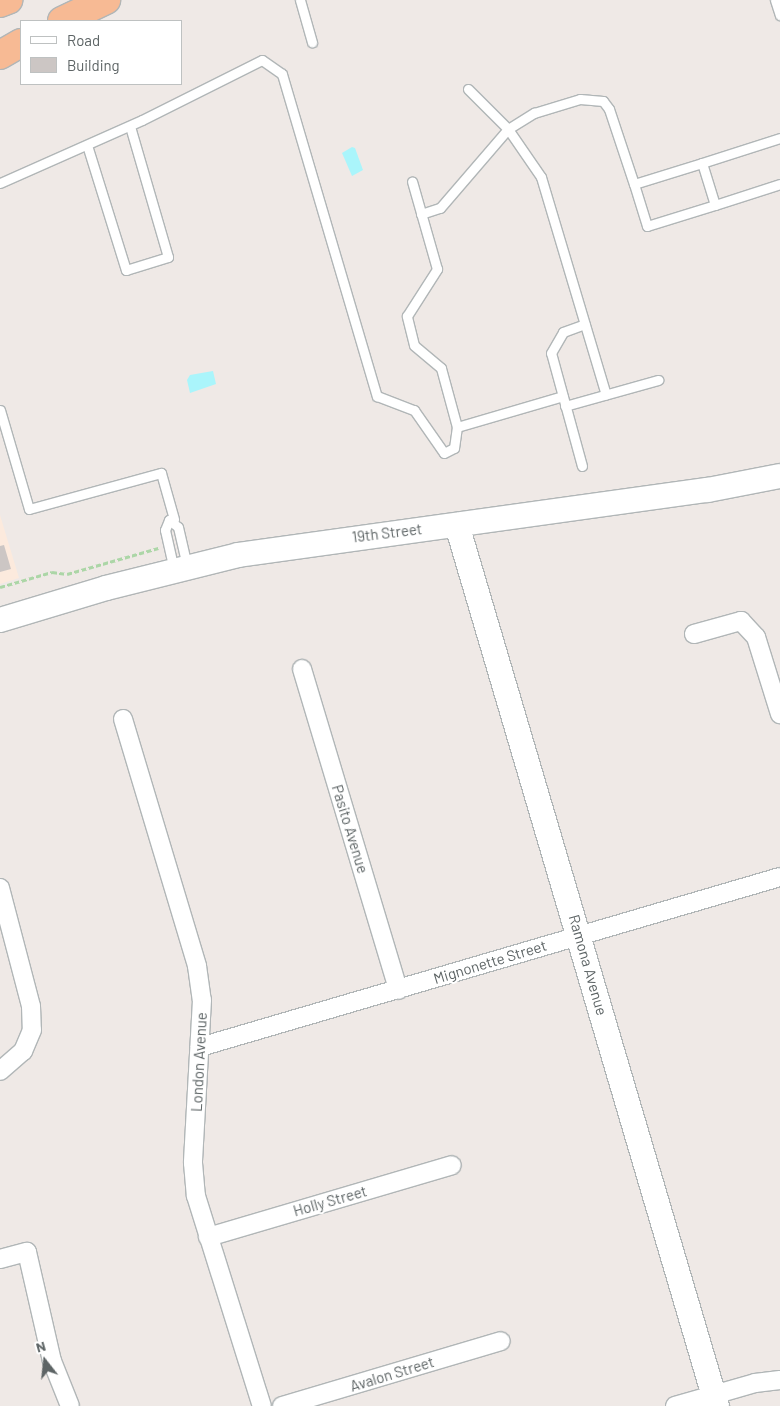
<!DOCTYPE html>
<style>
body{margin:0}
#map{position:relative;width:780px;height:1406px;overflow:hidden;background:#efe9e6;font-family:Barlow,sans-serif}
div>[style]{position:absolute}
.commercial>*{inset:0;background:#fceadd}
.water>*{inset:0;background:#aaf5fb}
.building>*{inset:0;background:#ccc6c4}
.path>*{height:2.5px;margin-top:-1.25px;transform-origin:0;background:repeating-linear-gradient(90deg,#acd6a7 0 5px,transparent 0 7.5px)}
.roads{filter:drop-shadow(1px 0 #b1b6b7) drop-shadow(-1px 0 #b1b6b7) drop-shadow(0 1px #b1b6b7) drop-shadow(0 -1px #b1b6b7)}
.lane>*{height:9px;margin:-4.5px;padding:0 4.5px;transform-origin:4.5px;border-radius:4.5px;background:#fff}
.street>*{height:18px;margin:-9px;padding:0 9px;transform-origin:9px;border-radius:9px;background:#fff}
.secondary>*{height:24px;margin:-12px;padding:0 12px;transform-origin:12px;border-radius:12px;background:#fff}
.highway>*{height:28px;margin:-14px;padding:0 14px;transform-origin:14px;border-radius:14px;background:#f7ba94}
span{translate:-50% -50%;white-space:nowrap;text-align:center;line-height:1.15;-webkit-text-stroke:4px #fff;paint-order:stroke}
.street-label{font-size:15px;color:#5d6465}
.legend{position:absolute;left:20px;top:20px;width:162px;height:65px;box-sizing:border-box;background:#fff;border:1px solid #bec1c1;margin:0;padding:6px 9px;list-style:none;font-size:15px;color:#5d6465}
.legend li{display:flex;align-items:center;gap:10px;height:25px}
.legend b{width:25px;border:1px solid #bec1c1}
.north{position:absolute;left:20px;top:1336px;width:50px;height:50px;-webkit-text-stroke:4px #fff;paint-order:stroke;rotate:344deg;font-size:14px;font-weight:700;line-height:20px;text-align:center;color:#5d6465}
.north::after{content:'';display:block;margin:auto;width:18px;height:22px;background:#5d6465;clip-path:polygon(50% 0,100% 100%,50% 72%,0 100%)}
</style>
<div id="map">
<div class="commercial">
<i style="clip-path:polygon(0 515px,19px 578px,0 584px)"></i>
</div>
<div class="water">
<i style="clip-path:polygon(352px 147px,355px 148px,363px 170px,352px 176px,342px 153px)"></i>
<i style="clip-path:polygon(213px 371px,216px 384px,190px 393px,187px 380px,190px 375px)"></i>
</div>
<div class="building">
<i style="clip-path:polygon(4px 545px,11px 569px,0 572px,0 546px)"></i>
</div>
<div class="path">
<i style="left:0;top:587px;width:54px;rotate:-16.1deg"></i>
<i style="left:52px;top:572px;width:15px;rotate:8deg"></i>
<i style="left:67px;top:574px;width:95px;rotate:-15.9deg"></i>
</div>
<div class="roads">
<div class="lane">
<i style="left:300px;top:0;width:44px;rotate:74.1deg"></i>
<i style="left:775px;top:0;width:16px;rotate:72deg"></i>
<i style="left:468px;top:89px;width:57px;rotate:45deg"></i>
<i style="left:508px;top:129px;width:58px;rotate:55.5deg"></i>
<i style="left:541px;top:177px;width:227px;rotate:73.4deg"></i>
<i style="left:780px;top:138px;width:82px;rotate:162.2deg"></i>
<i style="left:702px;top:163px;width:44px;rotate:72.8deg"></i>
<i style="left:715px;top:205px;width:68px;rotate:-17.9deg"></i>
<i style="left:87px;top:145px;width:131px;rotate:72.7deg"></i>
<i style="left:126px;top:270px;width:44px;rotate:-17.2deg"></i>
<i style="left:168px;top:257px;width:136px;rotate:-106.2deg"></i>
<i style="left:702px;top:163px;width:71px;rotate:162.8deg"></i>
<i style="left:634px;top:184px;width:44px;rotate:72.8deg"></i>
<i style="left:647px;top:226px;width:71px;rotate:-17.2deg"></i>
<i style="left:0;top:183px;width:155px;rotate:-23.9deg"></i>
<i style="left:142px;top:120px;width:134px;rotate:-26.6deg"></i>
<i style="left:262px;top:60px;width:24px;rotate:35deg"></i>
<i style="left:282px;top:74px;width:336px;rotate:73.6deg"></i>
<i style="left:377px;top:396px;width:40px;rotate:21deg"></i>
<i style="left:414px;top:410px;width:52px;rotate:55.1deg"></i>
<i style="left:444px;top:453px;width:11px;rotate:-27deg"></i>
<i style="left:454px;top:448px;width:21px;rotate:-82deg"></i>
<i style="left:457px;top:427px;width:61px;rotate:-105.2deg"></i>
<i style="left:441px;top:368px;width:35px;rotate:-140deg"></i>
<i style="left:414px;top:345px;width:30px;rotate:-104deg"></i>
<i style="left:407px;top:316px;width:56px;rotate:-57.4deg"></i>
<i style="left:437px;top:269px;width:91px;rotate:-105.9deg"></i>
<i style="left:421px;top:214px;width:20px;rotate:-18deg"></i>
<i style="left:440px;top:208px;width:104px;rotate:-49.3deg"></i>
<i style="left:508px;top:129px;width:31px;rotate:-32deg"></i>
<i style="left:534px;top:113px;width:48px;rotate:-16.9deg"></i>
<i style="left:580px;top:99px;width:23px;rotate:5deg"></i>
<i style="left:603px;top:101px;width:10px;rotate:53deg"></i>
<i style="left:609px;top:109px;width:79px;rotate:71.6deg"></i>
<i style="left:565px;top:406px;width:97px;rotate:-15.6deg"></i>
<i style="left:0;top:410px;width:103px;rotate:73.7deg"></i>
<i style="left:29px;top:509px;width:137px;rotate:-15.3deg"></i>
<i style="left:161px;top:473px;width:48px;rotate:74.2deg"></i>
<i style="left:457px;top:427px;width:110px;rotate:-16.3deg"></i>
<i style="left:582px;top:466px;width:117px;rotate:-105.3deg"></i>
<i style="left:551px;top:353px;width:24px;rotate:-60deg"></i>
<i style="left:563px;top:332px;width:23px;rotate:-20deg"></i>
<i style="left:174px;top:570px;width:41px;rotate:-102.7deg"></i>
<i style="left:165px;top:530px;width:11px;rotate:-68deg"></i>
<i style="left:169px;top:520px;width:11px;rotate:38deg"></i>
<i style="left:178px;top:527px;width:40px;rotate:77deg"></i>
</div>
<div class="street">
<i style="left:694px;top:634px;width:49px;rotate:-15.5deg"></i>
<i style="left:741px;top:621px;width:22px;rotate:47deg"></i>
<i style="left:756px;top:637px;width:81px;rotate:72.7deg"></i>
<i style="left:302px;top:669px;width:335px;rotate:73.3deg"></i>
<i style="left:123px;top:719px;width:258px;rotate:73.3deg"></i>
<i style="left:197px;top:966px;width:34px;rotate:82deg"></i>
<i style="left:202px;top:1000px;width:163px;rotate:93.2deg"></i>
<i style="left:193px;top:1163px;width:33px;rotate:85deg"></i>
<i style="left:196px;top:1196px;width:220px;rotate:72.6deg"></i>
<i style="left:0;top:888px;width:122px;rotate:75.3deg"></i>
<i style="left:31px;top:1006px;width:24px;rotate:88deg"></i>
<i style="left:32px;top:1030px;width:23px;rotate:113deg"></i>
<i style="left:23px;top:1051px;width:30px;rotate:139deg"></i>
<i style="left:200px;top:1047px;width:604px;rotate:-16.34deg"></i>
<i style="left:208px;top:1237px;width:254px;rotate:-16.4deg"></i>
<i style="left:0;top:1259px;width:28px;rotate:-15deg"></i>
<i style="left:27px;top:1252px;width:112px;rotate:77.1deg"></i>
<i style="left:52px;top:1361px;width:48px;rotate:68.2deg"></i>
<i style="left:282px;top:1406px;width:228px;rotate:-16.5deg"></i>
<i style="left:675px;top:1406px;width:83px;rotate:-16deg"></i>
<i style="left:755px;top:1383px;width:25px;rotate:-7deg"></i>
</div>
<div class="secondary">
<i style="left:457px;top:525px;width:919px;rotate:73.56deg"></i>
<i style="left:0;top:620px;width:111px;rotate:-16.8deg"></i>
<i style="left:106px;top:588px;width:136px;rotate:-14deg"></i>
<i style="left:238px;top:555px;width:474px;rotate:-7.9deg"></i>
<i style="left:708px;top:490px;width:73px;rotate:-11deg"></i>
</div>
<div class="highway">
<i style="left:0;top:3px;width:9px;rotate:-21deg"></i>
<i style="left:62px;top:21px;width:49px;rotate:-25.5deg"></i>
<i style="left:0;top:55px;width:24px;rotate:-30deg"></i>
</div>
</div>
<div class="street-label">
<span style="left:387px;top:533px;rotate:-7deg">19th Street</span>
<span style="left:350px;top:829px;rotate:73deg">Pasito Avenue</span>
<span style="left:490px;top:962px;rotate:-17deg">Mignonette Street</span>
<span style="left:588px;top:965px;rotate:74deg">Ramona Avenue</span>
<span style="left:199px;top:1062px;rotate:-87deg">London Avenue</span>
<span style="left:330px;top:1201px;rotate:-16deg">Holly Street</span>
<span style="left:392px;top:1374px;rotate:-17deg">Avalon Street</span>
</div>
<ul class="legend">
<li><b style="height:6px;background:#fff"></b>Road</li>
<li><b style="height:14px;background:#ccc6c4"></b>Building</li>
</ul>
<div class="north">N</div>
</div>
